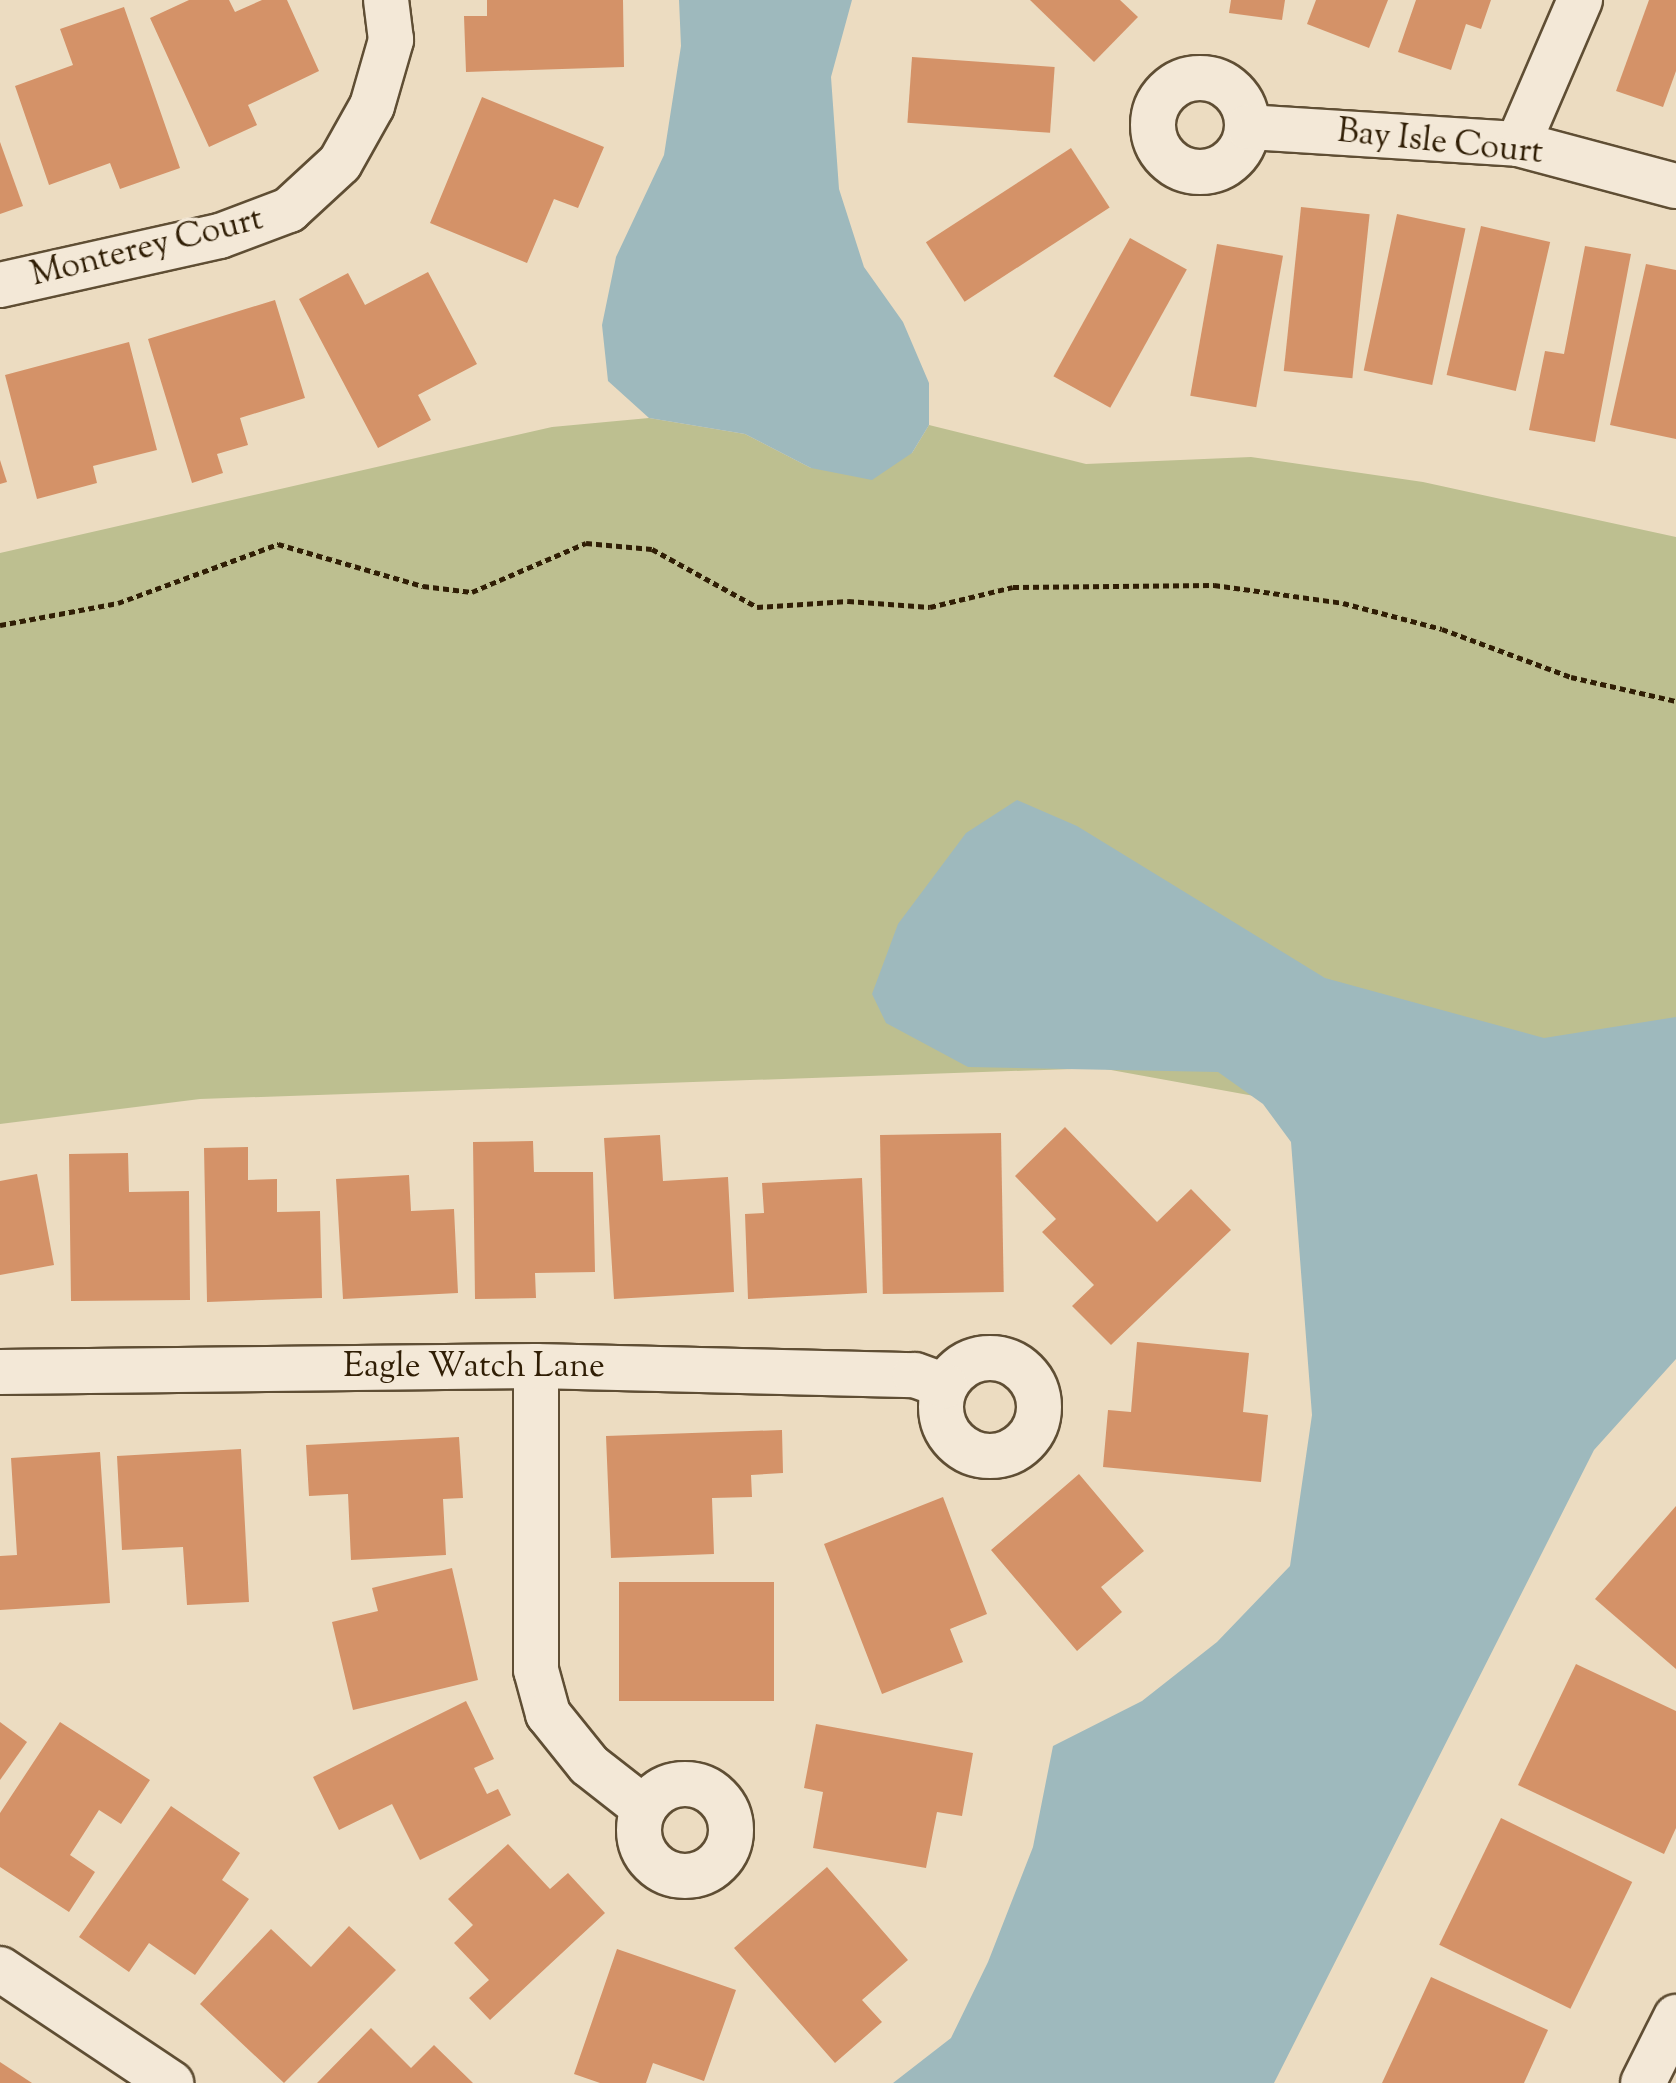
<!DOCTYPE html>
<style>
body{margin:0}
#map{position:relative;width:1676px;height:2083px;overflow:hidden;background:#ecdcc1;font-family:"Sorts Mill Goudy",serif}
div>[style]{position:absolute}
.green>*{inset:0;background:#bdbf90}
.water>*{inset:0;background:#9eb9bd}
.building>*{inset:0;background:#d49268;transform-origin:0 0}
.path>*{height:5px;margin-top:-2.5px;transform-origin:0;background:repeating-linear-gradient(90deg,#301e05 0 6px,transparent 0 10px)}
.roads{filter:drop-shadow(2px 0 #5f4e34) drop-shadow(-2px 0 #5f4e34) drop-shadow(0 2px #5f4e34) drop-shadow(0 -2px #5f4e34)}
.minor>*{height:44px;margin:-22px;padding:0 22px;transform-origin:22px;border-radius:22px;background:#f3e8d7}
.minor>.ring{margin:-22px;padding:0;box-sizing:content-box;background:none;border:44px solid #f3e8d7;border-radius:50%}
span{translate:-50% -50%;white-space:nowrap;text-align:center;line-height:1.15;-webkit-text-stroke:7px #f3e8d7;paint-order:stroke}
.street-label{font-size:34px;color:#301e05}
</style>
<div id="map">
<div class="green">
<i style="clip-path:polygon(649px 418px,745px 434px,811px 468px,912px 453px,929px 425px,1086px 464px,1251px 457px,1423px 482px,1676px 537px,1676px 1173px,1100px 1068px,200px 1099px,0 1124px,0 553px,552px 427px)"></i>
</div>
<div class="water">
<i style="clip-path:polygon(679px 0,852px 0,831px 77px,839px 189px,864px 267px,903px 322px,929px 383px,929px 425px,912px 453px,872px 480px,811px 468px,745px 434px,649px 418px,608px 381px,602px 325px,616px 257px,664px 155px,681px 46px)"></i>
<i style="clip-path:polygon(1017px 800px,1077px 826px,1325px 978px,1544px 1038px,1676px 1017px,1676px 1359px,1594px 1450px,1274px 2083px,893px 2083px,951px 2038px,988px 1962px,1033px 1847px,1053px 1746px,1142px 1701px,1217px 1642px,1290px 1566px,1312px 1415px,1291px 1142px,1263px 1104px,1218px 1072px,968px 1067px,886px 1023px,872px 994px,898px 924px,966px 833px)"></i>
</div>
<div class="building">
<i style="clip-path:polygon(189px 0,229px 0,235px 12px,262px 0,287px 0,319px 71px,248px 105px,257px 125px,209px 147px,150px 18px)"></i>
<i style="clip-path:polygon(487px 0,623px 0,624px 67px,466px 72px,464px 16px,487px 16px)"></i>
<i style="clip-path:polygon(1030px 0,1120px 0,1138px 17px,1094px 62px)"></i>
<i style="clip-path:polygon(1231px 0,1285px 0,1282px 20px,1229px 13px)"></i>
<i style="clip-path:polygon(1316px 0,1388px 0,1369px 48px,1307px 24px)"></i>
<i style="clip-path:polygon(1416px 0,1491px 0,1481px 29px,1466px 24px,1451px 70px,1398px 52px)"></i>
<i style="clip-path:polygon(1649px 0,1676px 0,1676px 71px,1663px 107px,1616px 91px)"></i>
<i style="clip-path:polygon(124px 7px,180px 168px,120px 189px,110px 163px,49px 185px,15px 86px,73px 65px,60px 29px)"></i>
<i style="left:912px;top:57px;width:143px;height:66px;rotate:4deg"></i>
<i style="clip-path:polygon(482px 97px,604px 147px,578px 208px,554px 199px,527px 263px,430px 223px)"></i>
<i style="clip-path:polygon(0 142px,23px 206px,0 214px)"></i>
<i style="left:1071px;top:148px;width:71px;height:173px;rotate:57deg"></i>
<i style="left:1301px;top:207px;width:69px;height:165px;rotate:6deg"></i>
<i style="left:1397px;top:214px;width:70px;height:160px;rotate:12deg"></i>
<i style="left:1481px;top:226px;width:71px;height:153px;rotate:13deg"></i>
<i style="left:1130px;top:238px;width:65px;height:158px;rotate:29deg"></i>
<i style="left:1217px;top:244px;width:67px;height:154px;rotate:10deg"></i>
<i style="clip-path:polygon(1585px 246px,1631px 254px,1595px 442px,1529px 430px,1545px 351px,1564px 354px)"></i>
<i style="clip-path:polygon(1646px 264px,1676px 270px,1676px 439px,1610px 425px)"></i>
<i style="clip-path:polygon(428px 272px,477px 364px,418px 395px,431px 420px,378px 448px,299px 299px,348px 273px,365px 305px)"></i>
<i style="clip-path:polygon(275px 300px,305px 398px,240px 418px,248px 445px,217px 454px,223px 473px,192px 483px,148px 339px)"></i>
<i style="clip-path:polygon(129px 342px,157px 450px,93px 466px,97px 483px,37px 499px,5px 375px)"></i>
<i style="clip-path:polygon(0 460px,7px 482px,0 484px)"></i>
<i style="clip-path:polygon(1065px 1127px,1157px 1222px,1191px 1189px,1231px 1230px,1111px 1345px,1072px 1306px,1094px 1285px,1042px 1232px,1056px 1219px,1015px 1176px)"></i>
<i style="left:1001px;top:1133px;width:159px;height:121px;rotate:89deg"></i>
<i style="clip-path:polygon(660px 1135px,663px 1181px,728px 1177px,734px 1292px,614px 1299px,604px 1138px)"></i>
<i style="clip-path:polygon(533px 1141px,534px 1172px,593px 1172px,595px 1272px,535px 1273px,536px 1298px,475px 1299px,473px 1142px)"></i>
<i style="clip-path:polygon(248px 1147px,248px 1180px,277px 1179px,277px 1212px,320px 1211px,322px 1298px,207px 1302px,204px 1148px)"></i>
<i style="clip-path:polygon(128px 1153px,129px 1192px,189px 1191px,190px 1300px,71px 1301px,69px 1154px)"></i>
<i style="clip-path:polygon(37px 1174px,54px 1265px,0 1275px,0 1181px)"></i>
<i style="clip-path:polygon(409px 1175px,411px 1211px,454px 1209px,458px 1293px,343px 1299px,336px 1179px)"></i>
<i style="clip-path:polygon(862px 1178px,867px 1293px,748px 1299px,745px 1214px,764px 1213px,762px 1183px)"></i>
<i style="clip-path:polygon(1137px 1342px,1249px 1353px,1243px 1412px,1268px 1415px,1261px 1482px,1103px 1467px,1108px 1410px,1131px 1412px)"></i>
<i style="clip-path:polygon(782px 1430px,783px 1473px,751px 1475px,752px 1497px,712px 1498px,714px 1554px,611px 1558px,606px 1436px)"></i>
<i style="clip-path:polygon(459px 1437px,463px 1498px,443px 1499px,446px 1555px,351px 1560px,348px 1494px,309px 1496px,306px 1445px)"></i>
<i style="clip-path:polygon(241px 1449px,249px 1602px,187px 1605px,183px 1547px,122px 1550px,117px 1456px)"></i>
<i style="clip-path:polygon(100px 1452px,110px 1603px,0 1610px,0 1556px,17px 1555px,11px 1458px)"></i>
<i style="clip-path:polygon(1079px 1474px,1144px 1551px,1101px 1587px,1122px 1612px,1077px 1651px,991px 1550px)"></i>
<i style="clip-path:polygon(943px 1497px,987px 1614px,950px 1629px,963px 1662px,882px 1694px,824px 1544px)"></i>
<i style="clip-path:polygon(1676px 1506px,1676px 1669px,1595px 1599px)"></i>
<i style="clip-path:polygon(452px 1568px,478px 1680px,353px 1710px,332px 1622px,378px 1611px,372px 1588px)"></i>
<i style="left:774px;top:1582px;width:119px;height:155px;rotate:90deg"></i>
<i style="clip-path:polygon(1576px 1664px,1676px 1711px,1676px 1828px,1664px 1854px,1518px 1785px)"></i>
<i style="clip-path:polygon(466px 1701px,494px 1759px,474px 1768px,487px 1794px,498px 1789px,511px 1815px,420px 1860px,392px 1804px,339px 1830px,313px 1777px)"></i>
<i style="clip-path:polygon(0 1722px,27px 1742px,0 1780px)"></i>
<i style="clip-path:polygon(60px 1722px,150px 1780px,121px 1824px,99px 1810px,70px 1855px,95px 1872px,69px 1912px,0 1867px,0 1813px)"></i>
<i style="clip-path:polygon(816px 1724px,973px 1753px,962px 1816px,937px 1812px,926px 1868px,813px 1848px,823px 1792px,804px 1788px)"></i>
<i style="clip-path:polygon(171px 1806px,240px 1853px,222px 1880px,249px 1899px,195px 1975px,149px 1943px,129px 1972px,79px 1937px)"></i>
<i style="left:1501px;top:1818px;width:146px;height:141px;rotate:26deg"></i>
<i style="clip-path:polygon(508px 1844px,550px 1889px,568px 1873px,605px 1913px,490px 2020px,469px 1998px,489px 1980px,454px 1943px,473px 1925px,448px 1899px)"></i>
<i style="clip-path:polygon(827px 1867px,908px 1960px,862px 2000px,882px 2022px,835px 2063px,734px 1948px)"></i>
<i style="clip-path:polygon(349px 1926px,396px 1970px,284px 2083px,200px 2004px,271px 1929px,311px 1967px)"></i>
<i style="clip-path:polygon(617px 1949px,736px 1990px,704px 2081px,653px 2063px,646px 2083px,600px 2083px,574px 2074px)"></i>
<i style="clip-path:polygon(1431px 1977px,1548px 2030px,1524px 2083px,1382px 2083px)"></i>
<i style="clip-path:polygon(371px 2028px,411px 2068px,434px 2045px,473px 2083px,317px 2083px)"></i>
<i style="clip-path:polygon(0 2062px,32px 2083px,0 2083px)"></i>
</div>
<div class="path">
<i style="left:0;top:625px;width:120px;rotate:-10.6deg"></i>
<i style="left:118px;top:603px;width:171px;rotate:-20.2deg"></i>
<i style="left:278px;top:544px;width:151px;rotate:16.2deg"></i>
<i style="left:423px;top:586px;width:49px;rotate:7deg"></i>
<i style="left:472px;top:592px;width:124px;rotate:-23.3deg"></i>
<i style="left:586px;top:543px;width:66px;rotate:5.2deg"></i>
<i style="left:652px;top:549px;width:120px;rotate:28.9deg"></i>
<i style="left:757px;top:607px;width:91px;rotate:-3.8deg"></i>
<i style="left:848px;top:601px;width:82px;rotate:4.2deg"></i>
<i style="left:930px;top:607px;width:85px;rotate:-13.5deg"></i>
<i style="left:1013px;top:587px;width:201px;rotate:-0.6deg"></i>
<i style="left:1214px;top:585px;width:130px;rotate:7.9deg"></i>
<i style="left:1343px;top:603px;width:102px;rotate:14.7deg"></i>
<i style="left:1442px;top:629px;width:138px;rotate:20.4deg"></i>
<i style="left:1571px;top:677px;width:108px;rotate:12.9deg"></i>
</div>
<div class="roads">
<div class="minor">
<i class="ring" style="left:1153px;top:78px;width:50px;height:50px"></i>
<i style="left:1248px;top:127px;width:271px;rotate:3.6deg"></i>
<i style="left:1518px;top:144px;width:163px;rotate:14.9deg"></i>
<i style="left:1518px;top:144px;width:157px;rotate:-66.7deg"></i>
<i style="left:0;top:285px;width:225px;rotate:-12.6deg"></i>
<i style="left:220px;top:236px;width:74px;rotate:-20.6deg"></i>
<i style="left:289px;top:210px;width:69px;rotate:-42.7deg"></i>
<i style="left:340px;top:163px;width:65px;rotate:-60.7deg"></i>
<i style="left:372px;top:106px;width:69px;rotate:-73.9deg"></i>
<i style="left:391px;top:40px;width:40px;rotate:-97.1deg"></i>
<i class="ring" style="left:941px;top:1358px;width:54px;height:54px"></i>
<i style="left:536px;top:1366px;width:304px;rotate:90deg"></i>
<i style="left:536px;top:1670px;width:46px;rotate:74.7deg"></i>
<i style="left:548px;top:1714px;width:65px;rotate:51.2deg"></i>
<i style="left:589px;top:1765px;width:70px;rotate:38deg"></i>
<i style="left:0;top:1372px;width:536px;rotate:-0.64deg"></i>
<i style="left:536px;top:1366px;width:379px;rotate:1.4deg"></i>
<i style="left:915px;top:1375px;width:32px;rotate:20deg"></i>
<i class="ring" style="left:639px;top:1784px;width:48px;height:48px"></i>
<i style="left:0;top:1969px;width:206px;rotate:33.7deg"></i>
<i style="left:1643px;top:2083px;width:74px;rotate:-63.4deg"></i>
</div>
</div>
<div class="street-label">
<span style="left:1440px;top:143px;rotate:6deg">Bay Isle Court</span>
<span style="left:147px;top:248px;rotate:-14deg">Monterey Court</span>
<span style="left:474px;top:1368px">Eagle Watch Lane</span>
</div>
</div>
